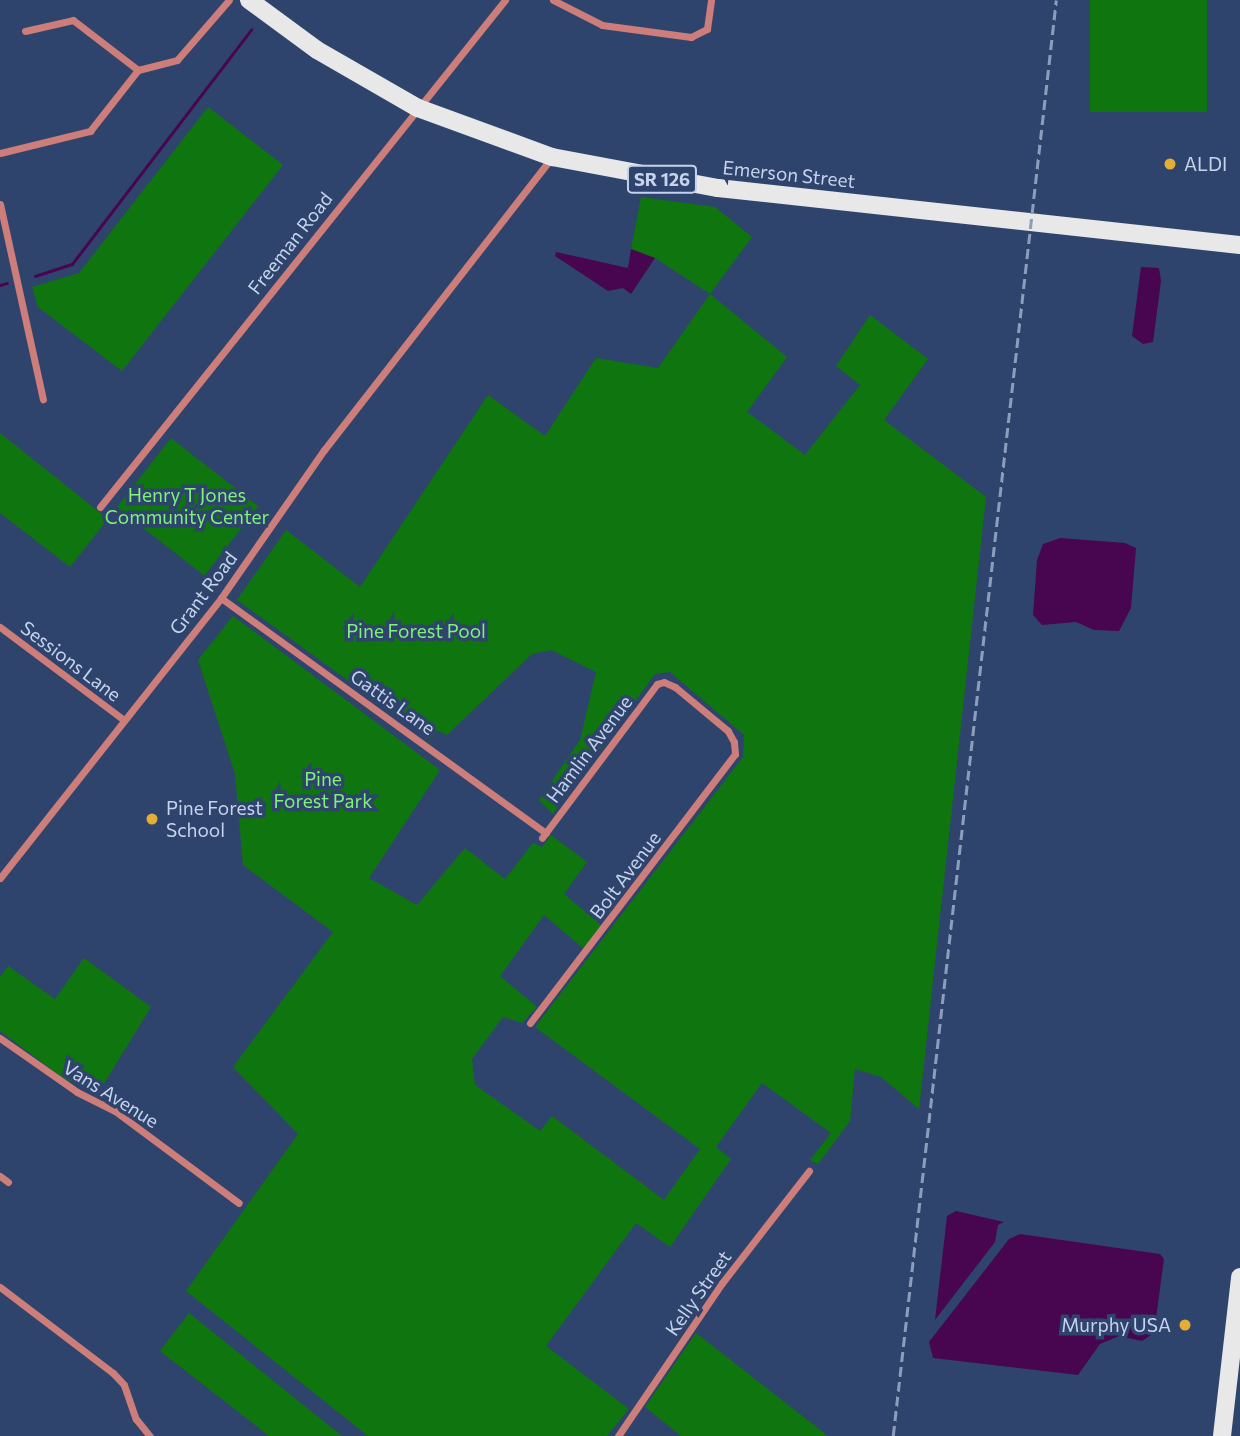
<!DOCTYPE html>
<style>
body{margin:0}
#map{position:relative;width:1240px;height:1436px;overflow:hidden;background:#2f446d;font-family:Commissioner,sans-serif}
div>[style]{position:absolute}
.green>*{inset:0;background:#0f750e;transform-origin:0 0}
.water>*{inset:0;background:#47064f}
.stream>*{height:2.5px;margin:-1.25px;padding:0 1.25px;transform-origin:1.25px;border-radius:1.25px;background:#47064f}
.minor>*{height:7px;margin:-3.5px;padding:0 3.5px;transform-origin:3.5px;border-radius:3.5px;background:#cd7e7b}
.primary>*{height:18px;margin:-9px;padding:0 9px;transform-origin:9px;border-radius:9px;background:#e7e8e7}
.rail>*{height:2.5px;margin-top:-1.25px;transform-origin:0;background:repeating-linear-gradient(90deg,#8d9dbc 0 10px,transparent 0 15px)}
.dots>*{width:19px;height:19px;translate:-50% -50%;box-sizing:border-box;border:4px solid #2f446d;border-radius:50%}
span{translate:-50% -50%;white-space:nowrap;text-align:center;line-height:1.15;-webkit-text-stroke:7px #2f446d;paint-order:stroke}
.shield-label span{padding:2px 5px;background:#2f446d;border:2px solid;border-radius:5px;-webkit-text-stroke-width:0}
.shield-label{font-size:18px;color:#c6d3ec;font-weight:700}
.poi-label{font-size:19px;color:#c6d3ec}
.left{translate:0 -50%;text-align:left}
.right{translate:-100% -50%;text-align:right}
.street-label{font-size:19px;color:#c6d3ec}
.park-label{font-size:19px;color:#80f179}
</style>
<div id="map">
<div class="green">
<i style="left:1090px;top:0;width:117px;height:112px"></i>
<i style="clip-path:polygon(208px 107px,283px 165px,122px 371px,38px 307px,32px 287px,79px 273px)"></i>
<i style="clip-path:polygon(641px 197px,715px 207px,752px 237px,710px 294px,787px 357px,747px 412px,805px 455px,860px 385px,836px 366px,870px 315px,928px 359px,884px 420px,986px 497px,919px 1109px,881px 1077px,855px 1069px,850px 1121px,818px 1164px,810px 1160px,831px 1133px,762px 1083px,716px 1147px,731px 1159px,670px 1247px,636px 1223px,546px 1346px,629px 1409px,607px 1436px,368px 1436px,186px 1291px,298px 1134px,233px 1067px,333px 932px,243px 865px,235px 774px,198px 660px,233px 616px,440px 770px,369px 878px,417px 905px,465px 848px,505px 879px,533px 843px,542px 847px,551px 835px,587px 862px,564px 894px,601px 925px,584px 949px,544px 915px,500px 976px,537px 1007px,522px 1023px,503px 1017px,472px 1059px,475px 1085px,540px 1131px,552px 1116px,664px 1200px,700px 1149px,535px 1027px,743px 757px,744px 735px,670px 672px,655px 674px,553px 814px,539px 800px,580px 740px,596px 672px,551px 650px,532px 654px,447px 735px,437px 730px,430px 740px,237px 600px,286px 530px,360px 587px,488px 395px,545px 436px,596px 358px,658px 368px,710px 294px,655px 258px,631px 249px)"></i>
<i style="clip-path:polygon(0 433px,108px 519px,70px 567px,0 513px)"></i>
<i style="left:171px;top:438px;width:111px;height:88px;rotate:38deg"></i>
<i style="clip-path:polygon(84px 958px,151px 1007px,97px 1095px,63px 1078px,0 1031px,0 977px,8px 966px,55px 999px)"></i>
<i style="clip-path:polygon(189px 1313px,342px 1436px,269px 1436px,160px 1351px)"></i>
<i style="clip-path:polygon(696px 1333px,828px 1436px,681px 1436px,645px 1407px)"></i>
</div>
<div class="water">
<i style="clip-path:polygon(631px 249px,655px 258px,631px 294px,623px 288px,608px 291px,555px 256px,556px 252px,628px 268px)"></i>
<i style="clip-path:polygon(1141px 267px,1159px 268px,1161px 281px,1153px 342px,1143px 344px,1132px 336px)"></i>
<i style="clip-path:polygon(1060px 538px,1125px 543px,1136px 548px,1131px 608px,1119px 631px,1094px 630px,1076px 622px,1042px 625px,1033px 615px,1037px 560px,1043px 544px)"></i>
<i style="clip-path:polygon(956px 1211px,1004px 1222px,998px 1225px,995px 1242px,935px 1320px,947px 1216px)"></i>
<i style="clip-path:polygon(1020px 1234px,1160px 1254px,1164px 1259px,1154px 1333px,1142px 1341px,1119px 1336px,1100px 1344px,1078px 1375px,933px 1358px,929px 1342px,1009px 1239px)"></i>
</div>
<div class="stream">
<i style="left:35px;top:276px;width:39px;rotate:-18deg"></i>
<i style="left:72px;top:264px;width:295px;rotate:-52.6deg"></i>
<i style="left:0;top:285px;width:7px;rotate:-16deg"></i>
</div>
<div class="minor">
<i style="left:553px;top:0;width:55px;rotate:27deg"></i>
<i style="left:602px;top:25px;width:90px;rotate:7.7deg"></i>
<i style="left:691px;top:37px;width:18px;rotate:-27deg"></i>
<i style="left:707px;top:29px;width:29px;rotate:-82deg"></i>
<i style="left:25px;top:31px;width:49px;rotate:-12.9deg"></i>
<i style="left:73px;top:20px;width:82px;rotate:37.6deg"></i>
<i style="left:0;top:153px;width:93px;rotate:-13.7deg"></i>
<i style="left:90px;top:131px;width:78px;rotate:-51.8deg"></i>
<i style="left:138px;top:70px;width:40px;rotate:-14.4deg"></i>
<i style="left:177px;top:60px;width:79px;rotate:-49.1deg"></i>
<i style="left:0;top:204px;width:200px;rotate:77.6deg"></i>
<i style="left:100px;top:507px;width:649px;rotate:-51.38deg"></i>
<i style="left:221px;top:598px;width:401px;rotate:35.9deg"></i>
<i style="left:0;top:627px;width:155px;rotate:36.9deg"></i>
<i style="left:0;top:878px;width:357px;rotate:-51.7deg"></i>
<i style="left:221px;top:598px;width:180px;rotate:-55.2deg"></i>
<i style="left:324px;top:450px;width:371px;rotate:-52.1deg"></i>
<i style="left:530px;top:1023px;width:338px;rotate:-52.7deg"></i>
<i style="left:735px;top:754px;width:12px;rotate:-95deg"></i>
<i style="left:734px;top:742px;width:13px;rotate:-119deg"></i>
<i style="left:728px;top:731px;width:69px;rotate:-140.3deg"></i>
<i style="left:675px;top:687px;width:12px;rotate:-156deg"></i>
<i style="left:664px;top:682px;width:7px;rotate:164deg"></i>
<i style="left:657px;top:684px;width:192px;rotate:126.8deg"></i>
<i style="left:0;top:1038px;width:94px;rotate:35deg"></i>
<i style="left:77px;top:1092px;width:42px;rotate:26.6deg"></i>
<i style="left:115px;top:1111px;width:154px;rotate:36.6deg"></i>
<i style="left:0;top:1176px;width:10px;rotate:37deg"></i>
<i style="left:0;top:1287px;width:142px;rotate:37.3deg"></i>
<i style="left:113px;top:1373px;width:16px;rotate:47deg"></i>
<i style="left:124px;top:1385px;width:36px;rotate:71deg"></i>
<i style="left:136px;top:1419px;width:22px;rotate:51deg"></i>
<i style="left:618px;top:1436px;width:185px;rotate:-55.8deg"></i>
<i style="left:722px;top:1283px;width:142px;rotate:-52.2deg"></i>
</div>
<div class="primary">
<i style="left:249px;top:0;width:84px;rotate:36.3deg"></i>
<i style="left:317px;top:50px;width:116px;rotate:29.9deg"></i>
<i style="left:418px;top:108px;width:143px;rotate:20.1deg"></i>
<i style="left:552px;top:157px;width:169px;rotate:10.6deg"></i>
<i style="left:718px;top:188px;width:525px;rotate:6.23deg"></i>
<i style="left:1222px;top:1436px;width:160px;rotate:-83.5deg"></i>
</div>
<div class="rail">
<i style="left:893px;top:1436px;width:1445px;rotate:-83.52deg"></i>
</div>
<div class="dots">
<i style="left:1170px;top:164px;background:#e4ad35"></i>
<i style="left:152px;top:819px;background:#e4ad35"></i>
<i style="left:1185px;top:1325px;background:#e4ad35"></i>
</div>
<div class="shield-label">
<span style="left:662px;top:179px">SR 126</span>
</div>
<div class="poi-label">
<span class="left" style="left:1184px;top:164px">ALDI</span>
<span class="left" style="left:166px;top:819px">Pine Forest<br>School</span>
<span class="right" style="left:1171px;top:1325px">Murphy USA</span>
</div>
<div class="street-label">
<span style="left:789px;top:174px;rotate:6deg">Emerson Street</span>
<span style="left:290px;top:243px;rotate:-52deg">Freeman Road</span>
<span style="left:203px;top:593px;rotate:-53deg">Grant Road</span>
<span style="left:71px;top:661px;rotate:37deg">Sessions Lane</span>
<span style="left:393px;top:702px;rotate:35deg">Gattis Lane</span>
<span style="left:589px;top:749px;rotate:-53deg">Hamlin Avenue</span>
<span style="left:625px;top:875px;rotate:-53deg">Bolt Avenue</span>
<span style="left:111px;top:1094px;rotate:32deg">Vans Avenue</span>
<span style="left:698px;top:1293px;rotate:-55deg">Kelly Street</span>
</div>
<div class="park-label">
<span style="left:187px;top:506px">Henry T Jones<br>Community Center</span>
<span style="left:416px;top:631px">Pine Forest Pool</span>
<span style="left:323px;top:790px">Pine<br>Forest Park</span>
</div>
</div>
